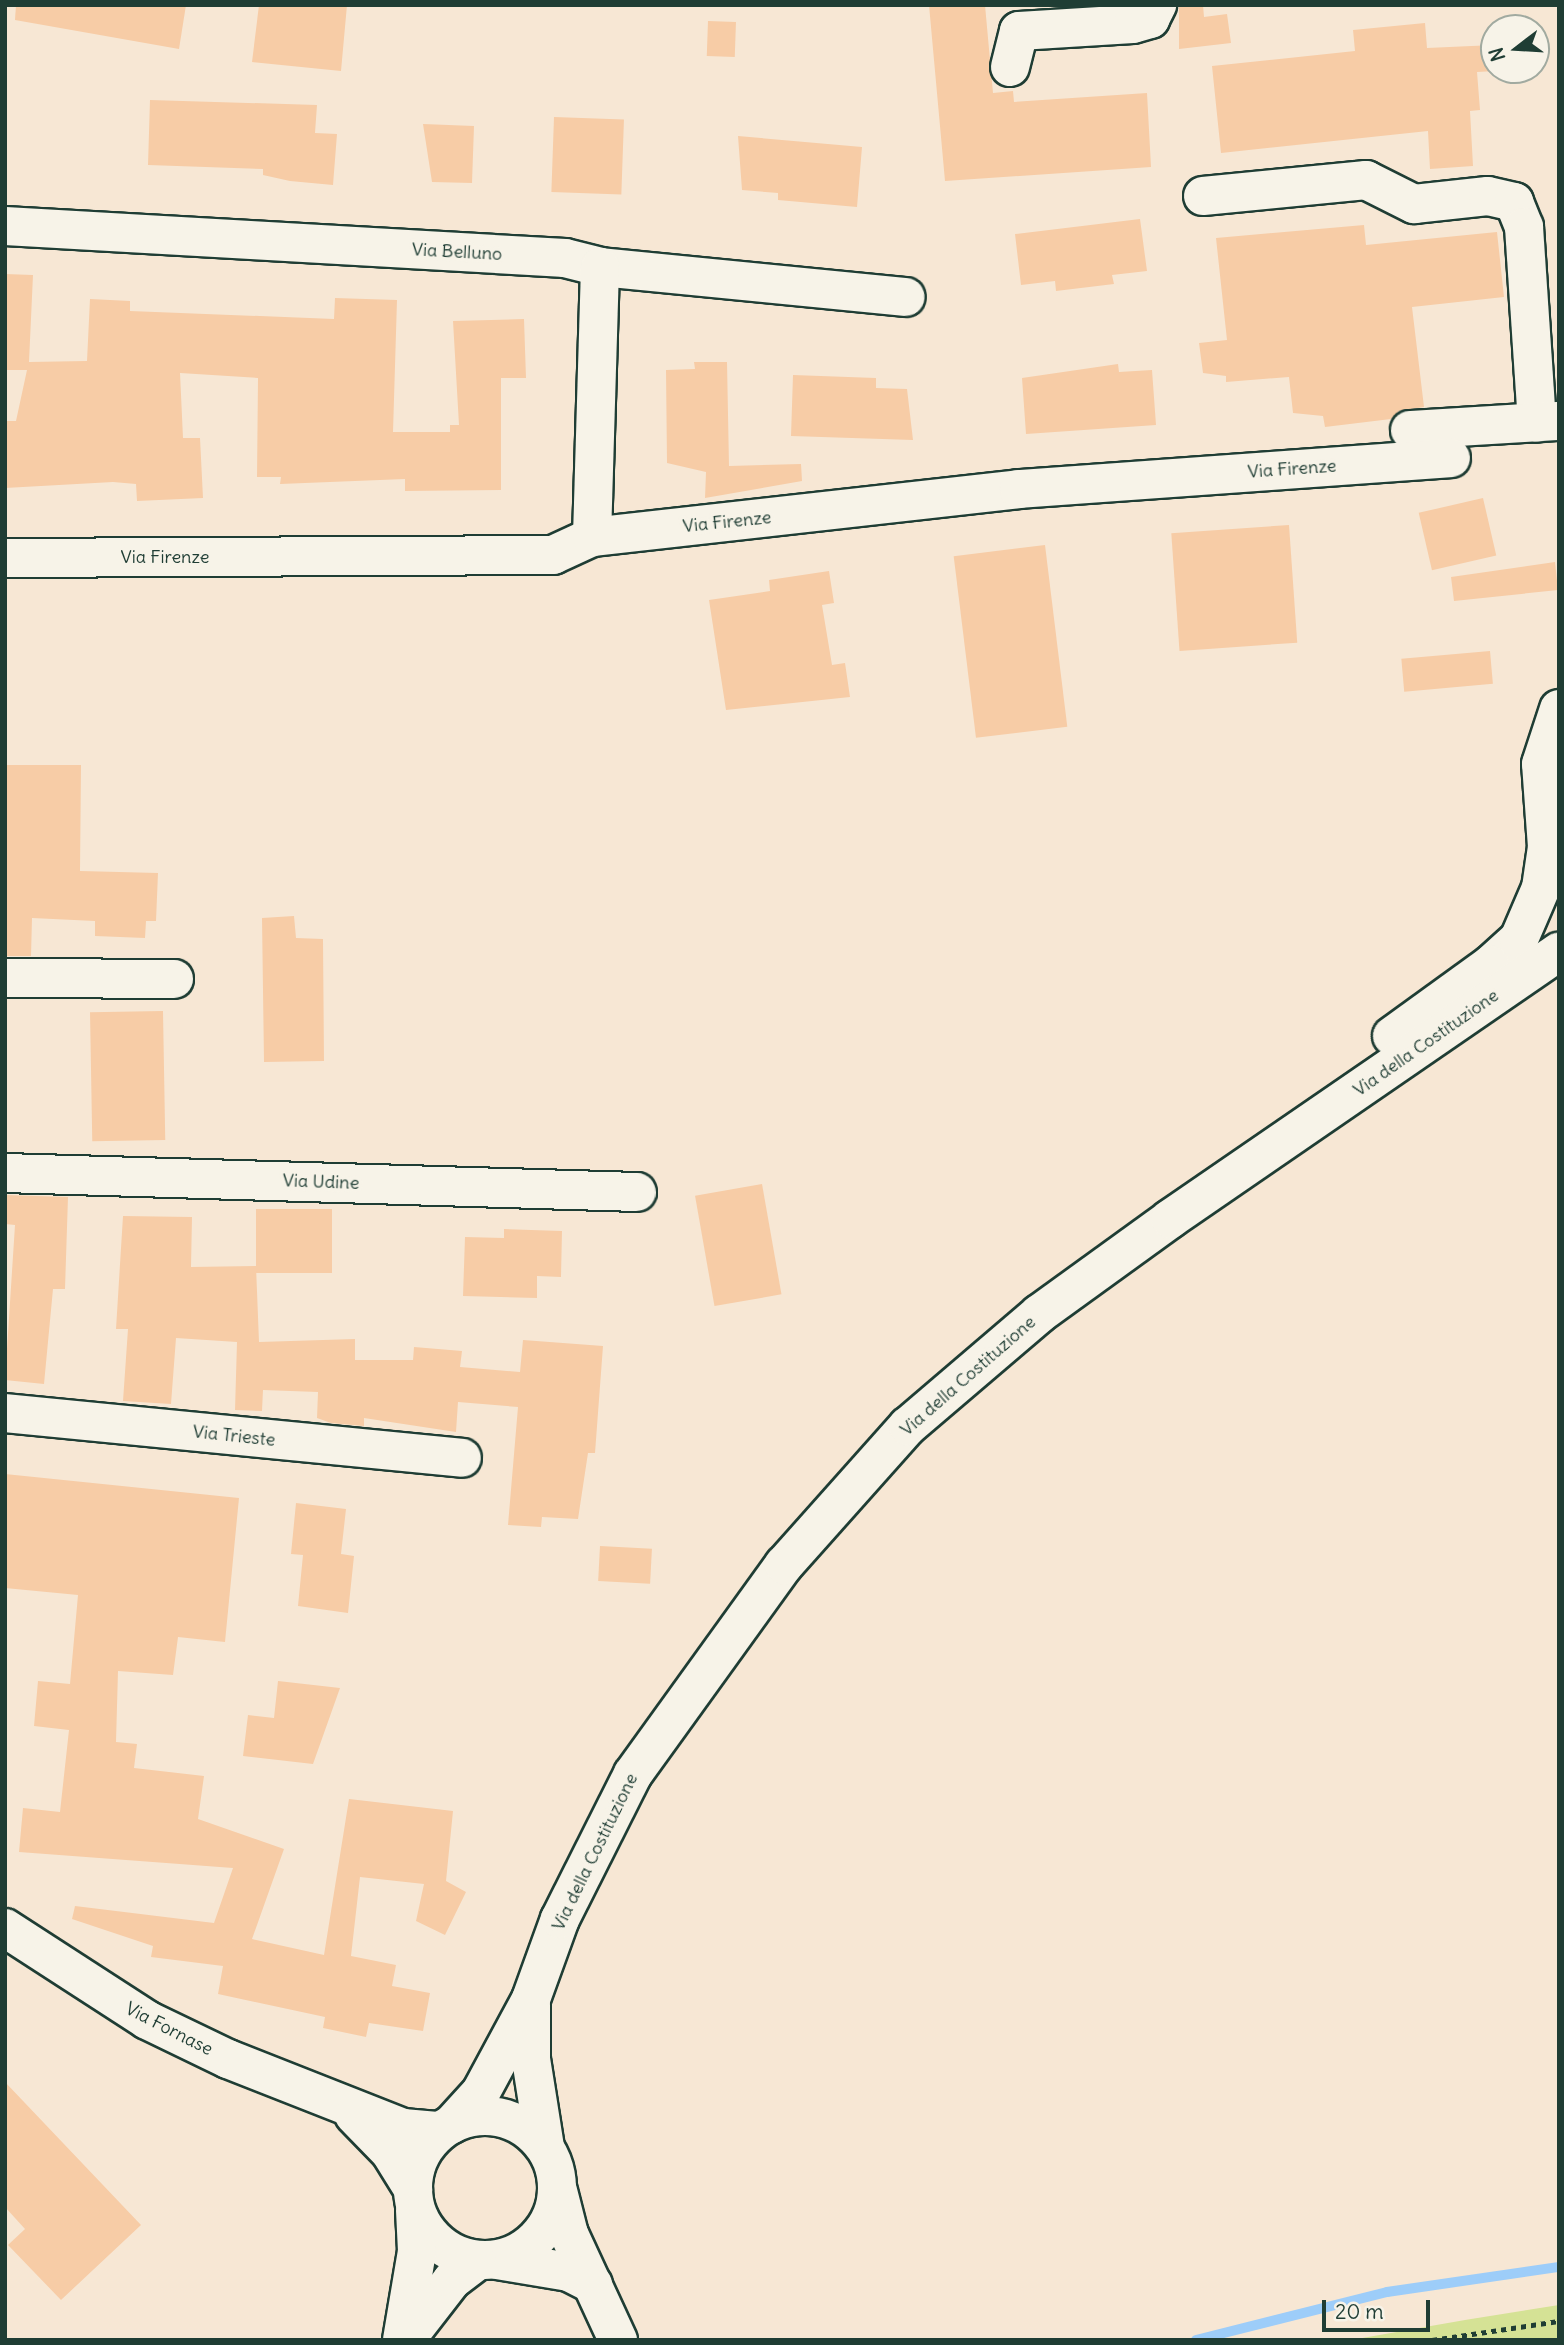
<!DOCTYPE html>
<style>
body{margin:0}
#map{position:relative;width:1564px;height:2345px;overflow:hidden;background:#f7e7d4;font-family:Delius,sans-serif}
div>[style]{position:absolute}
.green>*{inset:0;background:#d5e295}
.stream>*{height:10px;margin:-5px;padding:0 5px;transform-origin:5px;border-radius:5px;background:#9dcdf9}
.building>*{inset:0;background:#f7cca6;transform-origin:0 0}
.path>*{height:4.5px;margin-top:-2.25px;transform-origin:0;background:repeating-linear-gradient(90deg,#1f3d34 0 5px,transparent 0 10px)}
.roads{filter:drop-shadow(2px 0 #1f3d34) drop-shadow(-2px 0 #1f3d34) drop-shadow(0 2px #1f3d34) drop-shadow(0 -2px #1f3d34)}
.minor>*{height:38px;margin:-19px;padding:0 19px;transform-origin:19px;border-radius:19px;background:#f7f3e8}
.tertiary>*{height:38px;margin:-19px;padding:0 19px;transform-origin:19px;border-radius:19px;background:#f7f3e8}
.secondary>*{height:38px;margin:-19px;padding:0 19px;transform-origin:19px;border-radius:19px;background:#f7f3e8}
.secondary>.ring{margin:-19px;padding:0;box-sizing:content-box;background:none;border:38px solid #f7f3e8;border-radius:50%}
span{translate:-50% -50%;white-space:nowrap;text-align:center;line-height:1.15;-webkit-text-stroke:7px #f7f3e8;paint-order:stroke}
.street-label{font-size:18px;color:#1f3d34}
.frame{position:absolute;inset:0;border:7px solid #1f3d34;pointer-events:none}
.north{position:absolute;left:1480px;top:14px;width:70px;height:70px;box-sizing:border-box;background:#f7f3e8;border:2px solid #a1aaa0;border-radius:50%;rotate:253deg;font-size:19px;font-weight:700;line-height:28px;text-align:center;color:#1f3d34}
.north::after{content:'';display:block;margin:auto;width:24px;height:32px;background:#1f3d34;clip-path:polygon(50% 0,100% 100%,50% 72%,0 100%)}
.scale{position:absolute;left:1322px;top:2300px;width:108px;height:32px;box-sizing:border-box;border:4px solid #1f3d34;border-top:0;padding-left:9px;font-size:21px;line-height:24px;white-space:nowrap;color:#1f3d34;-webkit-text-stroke:5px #f7f3e8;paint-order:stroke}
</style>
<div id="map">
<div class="green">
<i style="clip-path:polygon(1559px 2305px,1559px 2340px,1351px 2340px,1465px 2320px)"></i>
</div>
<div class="stream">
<i style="left:1196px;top:2340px;width:197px;rotate:-14.1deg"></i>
<i style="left:1387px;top:2292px;width:174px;rotate:-8.3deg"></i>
</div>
<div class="building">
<i style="clip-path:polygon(16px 5px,186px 5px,179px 49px,15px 20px)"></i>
<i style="clip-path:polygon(259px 5px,347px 5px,341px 71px,252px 62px)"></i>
<i style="clip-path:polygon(929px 5px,985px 5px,993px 93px,1013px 91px,1014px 102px,1147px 93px,1151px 167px,945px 181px)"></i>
<i style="clip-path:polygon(1179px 5px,1203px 5px,1204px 17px,1227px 14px,1231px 43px,1179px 49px)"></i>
<i style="left:708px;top:21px;width:28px;height:35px;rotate:2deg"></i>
<i style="clip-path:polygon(1425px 23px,1427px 48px,1494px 45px,1494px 70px,1514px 70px,1477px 72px,1480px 110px,1470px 111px,1473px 166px,1430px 169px,1428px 131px,1221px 153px,1212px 66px,1355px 51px,1353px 30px)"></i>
<i style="clip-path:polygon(150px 100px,317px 105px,315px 133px,337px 134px,333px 185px,290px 181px,263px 175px,263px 169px,148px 165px)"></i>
<i style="left:554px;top:117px;width:70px;height:75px;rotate:2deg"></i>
<i style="clip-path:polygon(423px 124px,474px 126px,472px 183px,432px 182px)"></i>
<i style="clip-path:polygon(738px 136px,862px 147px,857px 207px,778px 200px,778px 193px,742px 190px)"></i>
<i style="clip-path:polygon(1140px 219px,1147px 271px,1112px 275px,1114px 284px,1056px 291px,1055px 281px,1021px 285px,1015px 234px)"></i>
<i style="clip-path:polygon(1364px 225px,1366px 245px,1497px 232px,1504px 297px,1412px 307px,1424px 407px,1399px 411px,1391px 419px,1325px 427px,1323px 416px,1293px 413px,1289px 377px,1226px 382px,1226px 376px,1203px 373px,1199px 343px,1227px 340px,1216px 238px)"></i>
<i style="clip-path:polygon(5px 274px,33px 275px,29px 362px,87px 361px,90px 299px,130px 301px,130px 311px,334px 319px,335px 298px,397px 300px,393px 432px,450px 432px,450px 425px,459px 425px,453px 321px,524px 319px,526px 378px,501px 378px,501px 490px,405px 491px,405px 479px,280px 484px,281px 477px,257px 477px,258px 378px,180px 373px,183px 438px,200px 438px,203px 498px,137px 501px,136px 484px,113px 482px,5px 488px,5px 421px,16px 421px,27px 370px,5px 370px)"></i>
<i style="clip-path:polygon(694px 362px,727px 362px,729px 466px,801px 464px,802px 481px,705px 498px,706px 472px,667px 463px,666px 370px,695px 369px)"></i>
<i style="clip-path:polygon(1118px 364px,1119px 372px,1152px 370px,1156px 425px,1026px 434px,1022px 378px)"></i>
<i style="clip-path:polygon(793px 375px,876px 378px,876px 388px,907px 389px,913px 440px,791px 436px)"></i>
<i style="left:1483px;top:498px;width:59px;height:66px;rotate:77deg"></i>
<i style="left:1289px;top:525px;width:118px;height:118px;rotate:86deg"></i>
<i style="left:1045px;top:545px;width:183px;height:92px;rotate:83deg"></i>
<i style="clip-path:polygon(1555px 562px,1558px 590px,1454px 601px,1451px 577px)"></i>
<i style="clip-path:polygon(829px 571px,834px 603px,822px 605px,832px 665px,845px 663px,850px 697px,726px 710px,709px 600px,770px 591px,769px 580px)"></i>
<i style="left:1490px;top:651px;width:33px;height:89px;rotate:85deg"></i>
<i style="clip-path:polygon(5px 765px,81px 765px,80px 871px,158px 873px,156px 921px,146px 921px,145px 938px,95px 936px,95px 921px,32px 918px,31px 956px,5px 956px)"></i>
<i style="clip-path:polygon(294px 916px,296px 938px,323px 939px,324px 1061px,264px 1062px,262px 918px)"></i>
<i style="left:163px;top:1011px;width:129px;height:73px;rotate:89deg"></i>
<i style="left:762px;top:1184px;width:112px;height:68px;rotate:80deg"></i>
<i style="clip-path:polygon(5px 1195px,68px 1197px,65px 1289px,53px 1289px,44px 1384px,5px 1380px,15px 1225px,5px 1224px)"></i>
<i style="left:256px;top:1209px;width:76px;height:64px"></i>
<i style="clip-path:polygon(123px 1216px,192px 1217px,191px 1267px,256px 1266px,259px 1342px,355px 1339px,355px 1360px,413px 1360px,414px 1347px,462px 1351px,460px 1367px,520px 1372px,523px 1340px,603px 1346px,595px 1453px,588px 1453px,578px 1519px,542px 1517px,541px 1527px,508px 1525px,518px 1407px,458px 1402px,456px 1432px,364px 1418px,364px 1426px,331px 1423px,317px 1418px,318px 1392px,263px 1390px,262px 1411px,235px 1410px,237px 1342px,176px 1338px,171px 1404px,123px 1401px,128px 1329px,116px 1329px)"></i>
<i style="clip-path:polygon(504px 1229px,562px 1231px,561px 1277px,537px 1276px,537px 1298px,463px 1296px,465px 1237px,504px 1238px)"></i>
<i style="clip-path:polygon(5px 1474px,239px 1498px,225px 1642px,178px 1637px,173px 1675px,118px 1671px,116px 1742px,137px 1744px,134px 1768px,204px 1776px,198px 1819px,284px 1849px,252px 1939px,324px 1955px,349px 1799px,453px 1811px,446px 1881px,466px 1892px,445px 1935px,416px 1921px,424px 1884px,360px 1877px,351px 1956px,396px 1965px,392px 1986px,430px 1993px,423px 2031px,369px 2023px,366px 2037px,323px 2028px,325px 2017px,218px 1994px,223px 1966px,151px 1957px,153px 1946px,72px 1919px,75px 1906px,214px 1923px,233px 1868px,19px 1852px,23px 1808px,60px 1812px,69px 1730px,34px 1726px,38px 1681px,70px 1684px,78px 1595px,5px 1588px)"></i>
<i style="clip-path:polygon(296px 1503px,346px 1509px,341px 1554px,354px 1556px,348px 1613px,298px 1606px,303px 1555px,291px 1554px)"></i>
<i style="left:600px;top:1546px;width:52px;height:35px;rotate:3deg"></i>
<i style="clip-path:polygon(278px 1681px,340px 1688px,313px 1764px,243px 1756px,248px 1715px,274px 1718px)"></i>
<i style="clip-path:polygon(5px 2082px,141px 2225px,61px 2300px,8px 2245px,25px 2229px,5px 2207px)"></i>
</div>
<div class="path">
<i style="left:1432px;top:2340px;width:128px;rotate:-8.5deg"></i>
</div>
<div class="roads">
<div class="minor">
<i style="left:1010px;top:67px;width:37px;rotate:-76deg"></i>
<i style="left:1019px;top:31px;width:114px;rotate:-3.5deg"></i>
<i style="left:1133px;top:24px;width:18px;rotate:-16deg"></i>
<i style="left:1150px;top:19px;width:16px;rotate:-63deg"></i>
<i style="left:1203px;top:196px;width:164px;rotate:-5.6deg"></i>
<i style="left:1366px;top:180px;width:54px;rotate:26.6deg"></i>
<i style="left:1414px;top:204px;width:74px;rotate:-6.2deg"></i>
<i style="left:1488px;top:196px;width:27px;rotate:13deg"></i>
<i style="left:1514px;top:202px;width:27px;rotate:68deg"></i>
<i style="left:1524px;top:227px;width:196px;rotate:86.2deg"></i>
<i style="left:5px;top:226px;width:561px;rotate:3.27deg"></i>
<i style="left:565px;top:258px;width:36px;rotate:14deg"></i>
<i style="left:600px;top:267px;width:307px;rotate:5.6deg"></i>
<i style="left:1410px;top:430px;width:149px;rotate:-3.5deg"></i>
<i style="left:592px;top:537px;width:270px;rotate:-88.3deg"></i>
<i style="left:5px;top:558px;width:548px;rotate:-0.31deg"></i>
<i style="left:553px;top:555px;width:43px;rotate:-24.8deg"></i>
<i style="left:592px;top:537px;width:430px;rotate:-6.4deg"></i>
<i style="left:1019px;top:489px;width:433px;rotate:-4.1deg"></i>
<i style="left:1490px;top:965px;width:39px;rotate:-42deg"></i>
<i style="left:1519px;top:939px;width:56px;rotate:-66.7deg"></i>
<i style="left:1541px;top:888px;width:41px;rotate:-81.7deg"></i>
<i style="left:1547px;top:847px;width:83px;rotate:-94.1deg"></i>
<i style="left:1541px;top:764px;width:58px;rotate:-71.9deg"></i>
<i style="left:5px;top:978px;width:169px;rotate:0.3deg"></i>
<i style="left:5px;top:1173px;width:632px;rotate:1.72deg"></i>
<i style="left:5px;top:1413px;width:459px;rotate:5.6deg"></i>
<i style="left:558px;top:2191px;width:44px;rotate:75.7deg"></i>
<i style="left:569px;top:2234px;width:117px;rotate:65.2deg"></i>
<i style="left:497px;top:2260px;width:73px;rotate:9.5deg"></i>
<i style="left:569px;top:2272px;width:27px;rotate:27deg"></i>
</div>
<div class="tertiary">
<i style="left:5px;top:1928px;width:169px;rotate:32.9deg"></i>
<i style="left:147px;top:2020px;width:90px;rotate:25.7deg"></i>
<i style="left:228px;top:2059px;width:188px;rotate:21.5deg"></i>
<i style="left:403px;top:2128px;width:37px;rotate:5deg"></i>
<i style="left:354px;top:2115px;width:52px;rotate:45.8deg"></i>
<i style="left:390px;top:2152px;width:44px;rotate:58.1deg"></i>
</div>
<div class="secondary">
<i style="left:1392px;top:1036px;width:121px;rotate:-35.9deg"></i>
<i style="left:531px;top:2005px;width:54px;rotate:90deg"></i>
<i style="left:531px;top:2059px;width:89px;rotate:81deg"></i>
<i class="ring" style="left:413px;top:2116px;width:106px;height:106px"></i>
<i style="left:452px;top:2124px;width:43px;rotate:-47.8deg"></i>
<i style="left:481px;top:2092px;width:106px;rotate:-61.7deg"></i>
<i style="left:531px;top:1999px;width:85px;rotate:-70.1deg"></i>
<i style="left:560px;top:1919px;width:162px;rotate:-63.3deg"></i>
<i style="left:633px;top:1774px;width:258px;rotate:-54.2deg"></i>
<i style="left:784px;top:1565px;width:186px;rotate:-48.3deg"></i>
<i style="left:908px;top:1426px;width:172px;rotate:-40.5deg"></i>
<i style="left:1039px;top:1314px;width:162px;rotate:-35.9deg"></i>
<i style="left:1170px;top:1219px;width:472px;rotate:-34.5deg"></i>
<i style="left:407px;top:2338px;width:73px;rotate:-52.2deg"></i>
<i style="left:452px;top:2280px;width:31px;rotate:-37deg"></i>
<i style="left:402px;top:2340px;width:90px;rotate:-80.4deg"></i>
<i style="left:417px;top:2251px;width:41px;rotate:-92.8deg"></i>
</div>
</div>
<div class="street-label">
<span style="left:457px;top:252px;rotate:3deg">Via Belluno</span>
<span style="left:1292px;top:469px;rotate:-4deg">Via Firenze</span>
<span style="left:727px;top:522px;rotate:-6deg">Via Firenze</span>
<span style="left:165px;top:557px">Via Firenze</span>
<span style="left:1426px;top:1043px;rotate:-35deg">Via della Costituzione</span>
<span style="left:321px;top:1182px;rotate:2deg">Via Udine</span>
<span style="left:968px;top:1376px;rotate:-41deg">Via della Costituzione</span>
<span style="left:234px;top:1436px;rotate:6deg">Via Trieste</span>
<span style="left:595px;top:1852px;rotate:-64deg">Via della Costituzione</span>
<span style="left:169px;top:2029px;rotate:27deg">Via Fornase</span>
</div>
<div class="frame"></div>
<div class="north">N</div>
<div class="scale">20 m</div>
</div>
